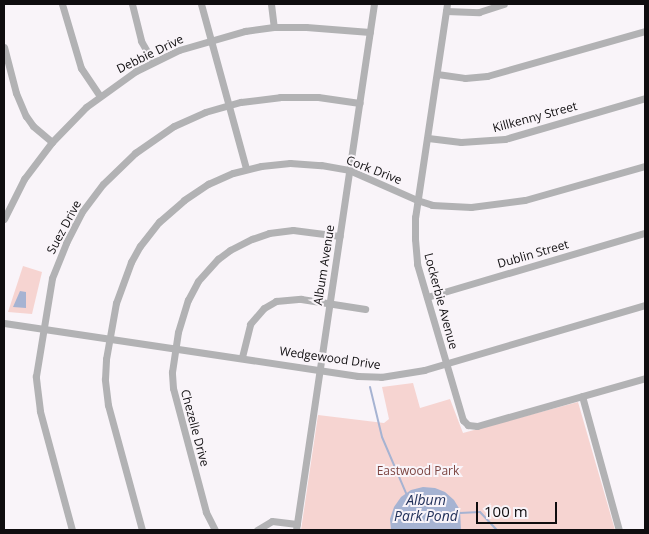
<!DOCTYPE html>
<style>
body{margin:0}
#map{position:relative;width:649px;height:534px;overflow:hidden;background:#f9f4f9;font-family:"Open Sans",sans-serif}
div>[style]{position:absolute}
.green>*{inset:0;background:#f6d4d1}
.water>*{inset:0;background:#a6b3d2}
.stream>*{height:2px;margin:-1px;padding:0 1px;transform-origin:1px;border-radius:1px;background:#a6b3d2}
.minor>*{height:7px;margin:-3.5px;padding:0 3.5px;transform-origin:3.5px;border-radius:3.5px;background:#b2b2b4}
span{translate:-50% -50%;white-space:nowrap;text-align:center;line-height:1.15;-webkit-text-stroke:4px #f9f4f9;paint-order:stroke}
.street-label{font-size:12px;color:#0f0d0f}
.park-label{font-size:12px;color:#7d4642}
.water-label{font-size:14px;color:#22315a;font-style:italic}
.frame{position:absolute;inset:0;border:5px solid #0f0d0f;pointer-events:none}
.scale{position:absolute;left:476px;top:502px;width:81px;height:22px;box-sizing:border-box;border:2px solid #0f0d0f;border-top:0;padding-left:6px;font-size:15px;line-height:18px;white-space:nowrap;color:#0f0d0f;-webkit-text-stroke:4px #f9f4f9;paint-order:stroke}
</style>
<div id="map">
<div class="green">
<i style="clip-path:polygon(23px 266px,42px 272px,32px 314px,8px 312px)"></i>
<i style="clip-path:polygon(413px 383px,420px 408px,450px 399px,463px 433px,578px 402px,615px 530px,301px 530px,318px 415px,384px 423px,389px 419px,382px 387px)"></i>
</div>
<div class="water">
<i style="clip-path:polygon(20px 291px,26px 292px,26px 308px,13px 307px)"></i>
<i style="clip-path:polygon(423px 487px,435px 488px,445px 492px,454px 500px,460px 510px,461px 530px,391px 530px,390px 519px,394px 507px,401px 497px,411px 490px)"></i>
</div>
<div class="stream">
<i style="left:370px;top:387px;width:51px;rotate:76.5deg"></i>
<i style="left:382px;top:437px;width:61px;rotate:66.8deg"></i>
<i style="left:460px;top:513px;width:20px;rotate:-3deg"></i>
<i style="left:480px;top:512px;width:25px;rotate:47deg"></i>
</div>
<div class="minor">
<i style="left:62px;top:4px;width:67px;rotate:73.5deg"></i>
<i style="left:81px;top:68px;width:34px;rotate:56deg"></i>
<i style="left:132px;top:4px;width:38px;rotate:76deg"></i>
<i style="left:141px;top:41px;width:24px;rotate:60deg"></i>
<i style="left:201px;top:4px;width:171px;rotate:74.7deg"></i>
<i style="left:271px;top:4px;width:23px;rotate:83deg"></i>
<i style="left:447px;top:4px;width:215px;rotate:98.5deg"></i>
<i style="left:415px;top:217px;width:22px;rotate:90deg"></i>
<i style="left:415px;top:239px;width:25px;rotate:85deg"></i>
<i style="left:417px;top:264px;width:163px;rotate:73.6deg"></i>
<i style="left:463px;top:420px;width:7px;rotate:45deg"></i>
<i style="left:468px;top:425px;width:9px;rotate:6deg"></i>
<i style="left:477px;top:426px;width:175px;rotate:-15.9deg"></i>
<i style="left:446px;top:11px;width:33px;rotate:2deg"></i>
<i style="left:479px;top:12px;width:26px;rotate:-18deg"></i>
<i style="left:4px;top:47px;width:48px;rotate:75.4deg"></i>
<i style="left:16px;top:93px;width:25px;rotate:67deg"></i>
<i style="left:26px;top:116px;width:12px;rotate:55deg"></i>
<i style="left:33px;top:126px;width:25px;rotate:40deg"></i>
<i style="left:437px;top:74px;width:28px;rotate:8deg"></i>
<i style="left:465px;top:78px;width:22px;rotate:-5deg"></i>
<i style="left:487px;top:76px;width:164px;rotate:-15.9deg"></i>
<i style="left:428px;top:138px;width:33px;rotate:7deg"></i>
<i style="left:461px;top:142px;width:44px;rotate:-3.9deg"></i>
<i style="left:505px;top:139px;width:146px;rotate:-16.3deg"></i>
<i style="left:4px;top:219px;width:45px;rotate:-63.4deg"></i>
<i style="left:24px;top:179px;width:46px;rotate:-52.9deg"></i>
<i style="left:52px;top:142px;width:49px;rotate:-45.8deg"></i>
<i style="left:86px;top:107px;width:62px;rotate:-35.8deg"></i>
<i style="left:136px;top:71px;width:48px;rotate:-26deg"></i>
<i style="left:179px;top:50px;width:69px;rotate:-16.1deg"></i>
<i style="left:245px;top:31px;width:29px;rotate:-8deg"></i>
<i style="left:274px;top:27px;width:32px"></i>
<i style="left:306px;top:27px;width:64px;rotate:4.5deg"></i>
<i style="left:427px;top:297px;width:227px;rotate:-16.4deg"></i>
<i style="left:4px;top:323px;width:358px;rotate:8.5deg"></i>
<i style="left:358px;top:376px;width:23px;rotate:2deg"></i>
<i style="left:381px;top:377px;width:44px;rotate:-9.2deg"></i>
<i style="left:424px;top:370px;width:230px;rotate:-16.4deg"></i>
<i style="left:242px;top:357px;width:34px;rotate:-76deg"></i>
<i style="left:250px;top:324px;width:21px;rotate:-49deg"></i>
<i style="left:264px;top:308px;width:14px;rotate:-30deg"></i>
<i style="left:276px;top:301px;width:25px;rotate:-5deg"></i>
<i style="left:301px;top:299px;width:65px;rotate:8.9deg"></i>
<i style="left:582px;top:396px;width:139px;rotate:74.6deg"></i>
<i style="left:72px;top:530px;width:123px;rotate:-105.1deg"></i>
<i style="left:40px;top:411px;width:35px;rotate:-97deg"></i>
<i style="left:36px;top:376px;width:99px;rotate:-80.7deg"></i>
<i style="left:52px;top:278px;width:38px;rotate:-68deg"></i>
<i style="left:66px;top:243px;width:34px;rotate:-63deg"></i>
<i style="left:81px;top:213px;width:36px;rotate:-53deg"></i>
<i style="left:103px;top:184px;width:45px;rotate:-44.1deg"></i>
<i style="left:135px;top:153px;width:47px;rotate:-34.7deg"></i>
<i style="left:174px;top:126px;width:34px;rotate:-24deg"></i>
<i style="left:205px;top:112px;width:37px;rotate:-16deg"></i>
<i style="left:241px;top:102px;width:39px;rotate:-7deg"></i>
<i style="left:280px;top:97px;width:38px"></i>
<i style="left:318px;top:97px;width:42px;rotate:8.1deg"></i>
<i style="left:142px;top:530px;width:130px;rotate:-105.2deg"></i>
<i style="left:108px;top:405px;width:26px;rotate:-97deg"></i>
<i style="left:105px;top:379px;width:20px;rotate:-87deg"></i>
<i style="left:106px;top:359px;width:57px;rotate:-79.9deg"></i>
<i style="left:116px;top:303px;width:44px;rotate:-69.9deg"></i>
<i style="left:131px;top:262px;width:18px;rotate:-61deg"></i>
<i style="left:140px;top:246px;width:31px;rotate:-52deg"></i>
<i style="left:159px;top:222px;width:33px;rotate:-41deg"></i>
<i style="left:184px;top:200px;width:29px;rotate:-34deg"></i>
<i style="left:208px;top:184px;width:27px;rotate:-24deg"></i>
<i style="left:233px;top:173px;width:29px;rotate:-14deg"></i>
<i style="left:261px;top:166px;width:29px;rotate:-6deg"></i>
<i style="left:290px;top:163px;width:31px;rotate:4deg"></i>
<i style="left:321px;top:165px;width:28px;rotate:10deg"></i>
<i style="left:349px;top:170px;width:74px;rotate:23.8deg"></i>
<i style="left:417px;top:200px;width:16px;rotate:18deg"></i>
<i style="left:432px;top:205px;width:39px;rotate:3deg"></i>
<i style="left:471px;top:207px;width:54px;rotate:-7.4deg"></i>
<i style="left:525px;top:200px;width:125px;rotate:-15.8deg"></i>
<i style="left:215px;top:530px;width:20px;rotate:-117deg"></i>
<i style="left:206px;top:512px;width:128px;rotate:-104.9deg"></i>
<i style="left:173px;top:388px;width:16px;rotate:-94deg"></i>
<i style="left:172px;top:372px;width:40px;rotate:-81.5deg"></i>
<i style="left:178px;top:332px;width:34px;rotate:-73deg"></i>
<i style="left:188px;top:300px;width:21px;rotate:-62deg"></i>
<i style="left:198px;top:281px;width:30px;rotate:-48deg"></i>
<i style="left:218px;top:259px;width:15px;rotate:-37deg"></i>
<i style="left:230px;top:250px;width:25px;rotate:-27deg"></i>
<i style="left:252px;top:239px;width:18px;rotate:-19deg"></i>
<i style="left:269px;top:233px;width:24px;rotate:-7deg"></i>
<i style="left:293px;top:230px;width:47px;rotate:7.3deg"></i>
<i style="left:257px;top:530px;width:17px;rotate:-31deg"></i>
<i style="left:272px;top:521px;width:25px;rotate:7deg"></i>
<i style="left:296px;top:530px;width:532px;rotate:-81.57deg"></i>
</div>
<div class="street-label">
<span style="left:150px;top:54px;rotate:-26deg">Debbie Drive</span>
<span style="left:535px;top:117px;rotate:-15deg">Killkenny Street</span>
<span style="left:374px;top:170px;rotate:21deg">Cork Drive</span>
<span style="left:64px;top:227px;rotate:-62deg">Suez Drive</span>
<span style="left:533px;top:254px;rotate:-16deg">Dublin Street</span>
<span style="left:324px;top:265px;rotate:-81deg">Album Avenue</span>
<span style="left:441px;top:301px;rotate:75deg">Lockerbie Avenue</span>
<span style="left:330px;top:358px;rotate:8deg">Wedgewood Drive</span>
<span style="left:195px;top:428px;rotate:75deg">Chezelle Drive</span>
</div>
<div class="park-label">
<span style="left:418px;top:471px">Eastwood Park</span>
</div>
<div class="water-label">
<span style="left:426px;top:508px">Album<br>Park Pond</span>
</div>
<div class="frame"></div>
<div class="scale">100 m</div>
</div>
